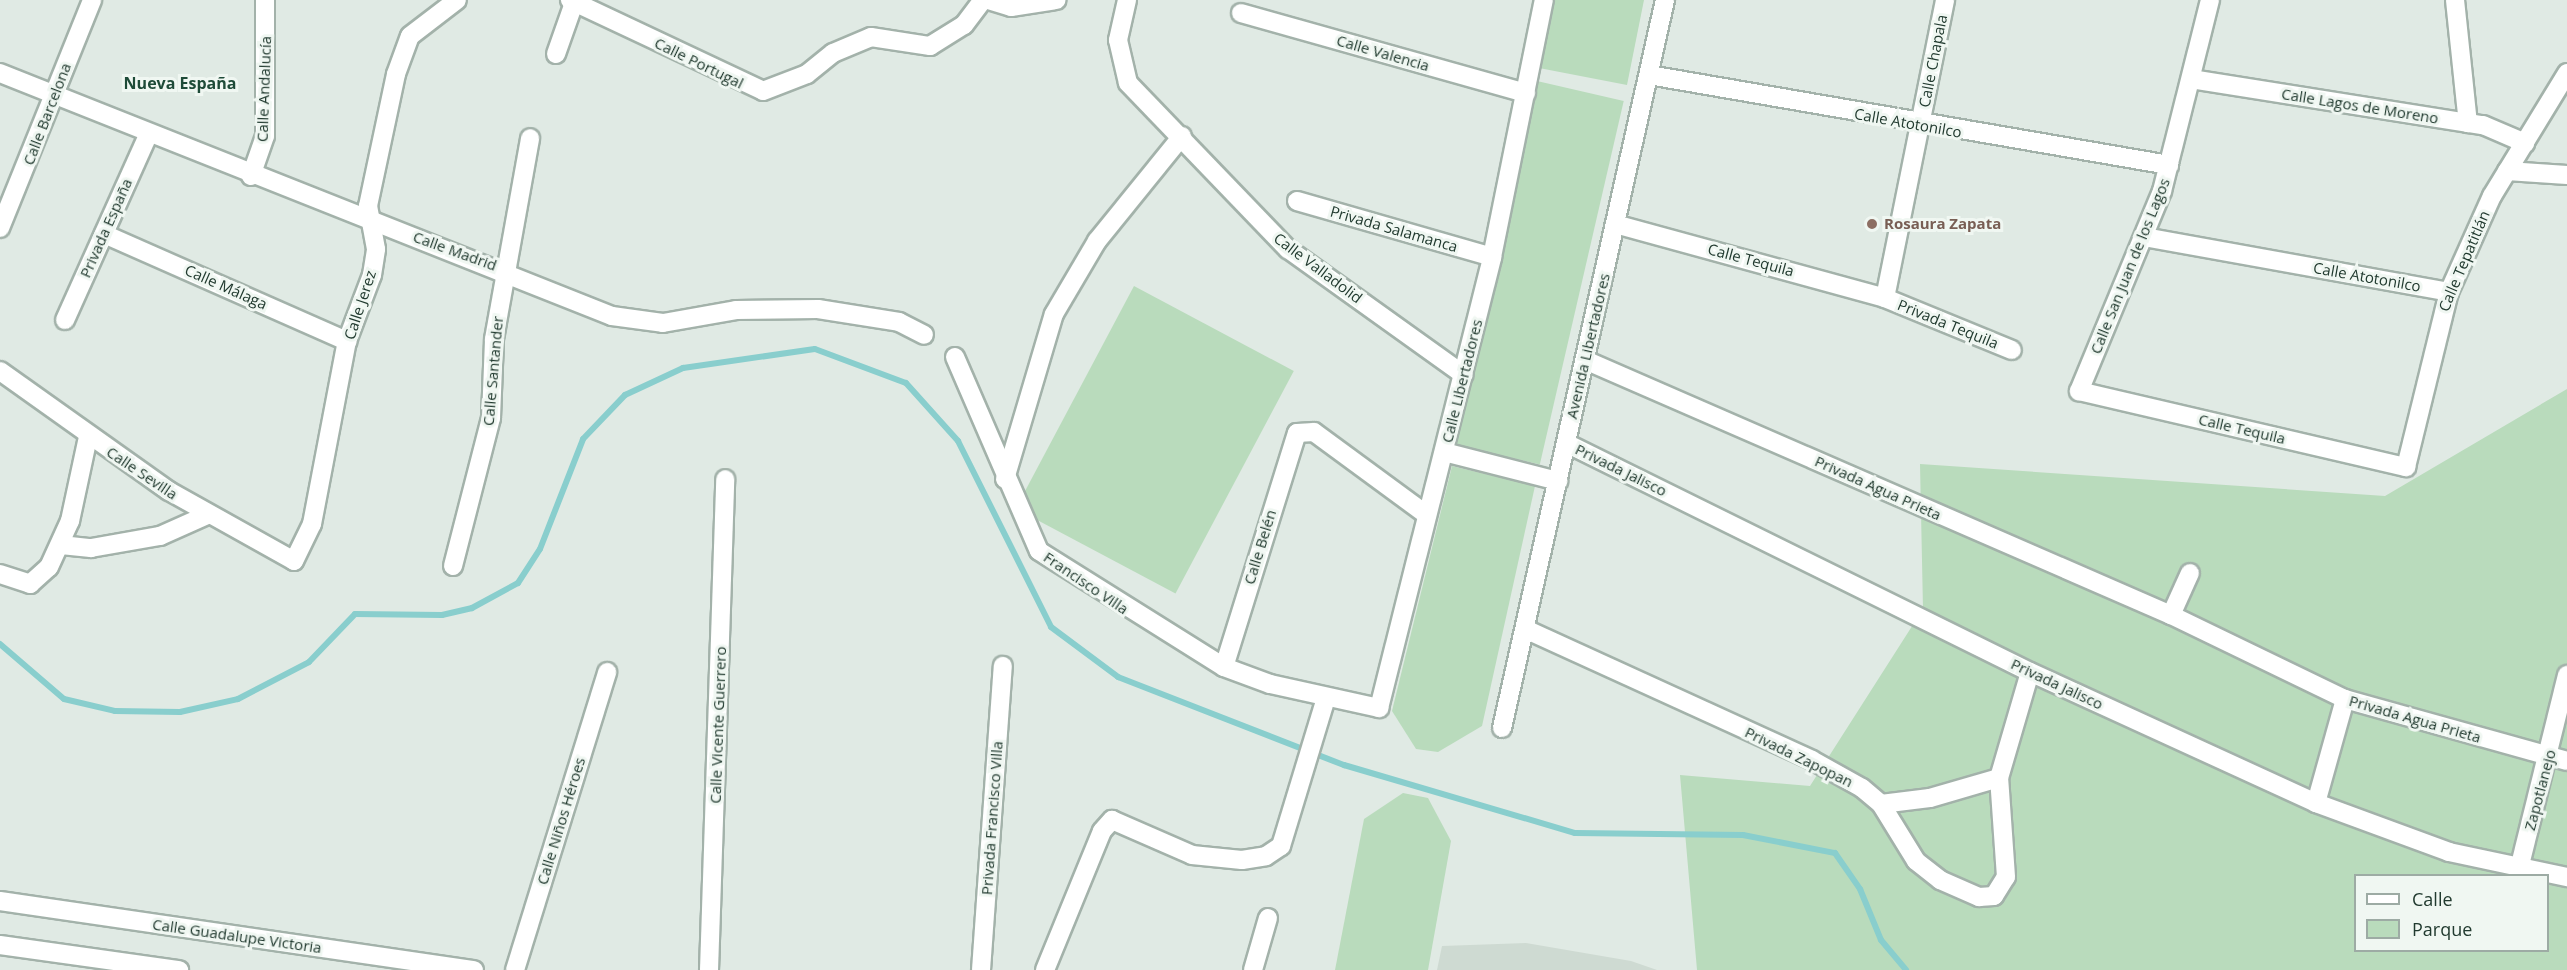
<!DOCTYPE html>
<meta charset="utf-8">
<style>
body{margin:0}
#map{position:relative;width:2567px;height:970px;overflow:hidden;background:#e0eae4;font-family:"Open Sans",sans-serif}
div>[style]{position:absolute}
.built>*{inset:0;background:#cedad2}
.green>*{inset:0;background:#b9dbbc;transform-origin:0 0}
.stream>*{height:6px;margin:-3px;padding:0 3px;transform-origin:3px;border-radius:3px;background:#89cecd}
.roads{filter:drop-shadow(2px 0 #a3b2aa) drop-shadow(-2px 0 #a3b2aa) drop-shadow(0 2px #a3b2aa) drop-shadow(0 -2px #a3b2aa)}
.minor>*{height:18px;margin:-9px;padding:0 9px;transform-origin:9px;border-radius:9px;background:#fff}
.dots>*{width:16px;height:16px;translate:-50% -50%;box-sizing:border-box;border:3px solid #f0f7f2;border-radius:50%}
span{translate:-50% -50%;white-space:nowrap;text-align:center;line-height:1.15;-webkit-text-stroke:6px #f0f7f2;paint-order:stroke}
.street-label{font-size:15px;color:#213a2f}
.education-label{font-size:15px;color:#785e54;font-weight:700}
.left{translate:0 -50%;text-align:left}
.neighbourhood-label{font-size:16px;color:#1e4b38;font-weight:700}
.legend{position:absolute;left:2354px;top:874px;width:195px;height:78px;box-sizing:border-box;background:#f0f7f2;border:2px solid #9daba4;margin:0;padding:8px 10px;list-style:none;font-size:18px;color:#213a2f}
.legend li{display:flex;align-items:center;gap:12px;height:30px}
.legend b{width:30px;border:2px solid #9daba4}
</style>
<div id="map">
<div class="built">
<i style="clip-path:polygon(1526px 943px,1631px 961px,1657px 970px,1437px 970px,1442px 946px)"></i>
</div>
<div class="green">
<i style="clip-path:polygon(1553px 0,1644px 0,1627px 85px,1539px 68px)"></i>
<i style="left:1537px;top:81px;width:89px;height:373px;rotate:13deg"></i>
<i style="left:1134px;top:286px;width:181px;height:252px;rotate:28deg"></i>
<i style="clip-path:polygon(evenodd,2567px 389px,2567px 970px,1697px 970px,1680px 775px,1810px 786px,1923px 609px,1920px 464px,2385px 496px,2567px 389px,2356px 876px,2548px 876px,2548px 950px,2356px 950px,2356px 876px)"></i>
<i style="clip-path:polygon(1452px 466px,1535px 486px,1482px 726px,1438px 752px,1416px 749px,1392px 711px)"></i>
<i style="clip-path:polygon(1403px 793px,1428px 798px,1451px 841px,1428px 970px,1335px 970px,1364px 819px)"></i>
</div>
<div class="stream">
<i style="left:0;top:644px;width:84px;rotate:40.7deg"></i>
<i style="left:64px;top:699px;width:52px;rotate:13.2deg"></i>
<i style="left:115px;top:711px;width:65px;rotate:0.9deg"></i>
<i style="left:180px;top:712px;width:59px;rotate:-12.6deg"></i>
<i style="left:238px;top:699px;width:80px;rotate:-27.5deg"></i>
<i style="left:309px;top:662px;width:66px;rotate:-46.2deg"></i>
<i style="left:355px;top:614px;width:87px;rotate:0.7deg"></i>
<i style="left:442px;top:615px;width:31px;rotate:-13deg"></i>
<i style="left:472px;top:608px;width:52px;rotate:-28.5deg"></i>
<i style="left:518px;top:583px;width:40px;rotate:-57.1deg"></i>
<i style="left:540px;top:549px;width:118px;rotate:-68.6deg"></i>
<i style="left:583px;top:439px;width:61px;rotate:-46.3deg"></i>
<i style="left:625px;top:395px;width:64px;rotate:-25deg"></i>
<i style="left:683px;top:368px;width:133px;rotate:-8.2deg"></i>
<i style="left:815px;top:349px;width:97px;rotate:20.5deg"></i>
<i style="left:906px;top:383px;width:78px;rotate:48.1deg"></i>
<i style="left:958px;top:441px;width:208px;rotate:63.4deg"></i>
<i style="left:1051px;top:627px;width:84px;rotate:36.7deg"></i>
<i style="left:1118px;top:677px;width:243px;rotate:21.3deg"></i>
<i style="left:1344px;top:765px;width:241px;rotate:16.4deg"></i>
<i style="left:1575px;top:833px;width:168px;rotate:0.7deg"></i>
<i style="left:1743px;top:835px;width:94px;rotate:11.1deg"></i>
<i style="left:1835px;top:853px;width:44px;rotate:55.2deg"></i>
<i style="left:1860px;top:889px;width:55px;rotate:67.6deg"></i>
<i style="left:1881px;top:940px;width:39px;rotate:50deg"></i>
</div>
<div class="roads">
<div class="minor">
<i style="left:570px;top:0;width:213px;rotate:25.2deg"></i>
<i style="left:763px;top:91px;width:47px;rotate:-21.1deg"></i>
<i style="left:807px;top:74px;width:33px;rotate:-39deg"></i>
<i style="left:833px;top:53px;width:41px;rotate:-22.8deg"></i>
<i style="left:871px;top:37px;width:60px;rotate:8.7deg"></i>
<i style="left:930px;top:46px;width:40px;rotate:-32deg"></i>
<i style="left:964px;top:25px;width:31px;rotate:-53deg"></i>
<i style="left:988px;top:0;width:24px;rotate:17deg"></i>
<i style="left:1011px;top:7px;width:46px;rotate:-8.8deg"></i>
<i style="left:1127px;top:0;width:41px;rotate:102.7deg"></i>
<i style="left:1118px;top:40px;width:44px;rotate:76.9deg"></i>
<i style="left:1128px;top:83px;width:231px;rotate:46.1deg"></i>
<i style="left:1288px;top:249px;width:216px;rotate:35.6deg"></i>
<i style="left:2210px;top:0;width:197px;rotate:104.1deg"></i>
<i style="left:2162px;top:191px;width:217px;rotate:112.5deg"></i>
<i style="left:2079px;top:391px;width:336px;rotate:13.1deg"></i>
<i style="left:2406px;top:467px;width:180px;rotate:-76.2deg"></i>
<i style="left:2449px;top:292px;width:105px;rotate:-65.9deg"></i>
<i style="left:2492px;top:196px;width:144px;rotate:-58.6deg"></i>
<i style="left:2455px;top:0;width:124px;rotate:84deg"></i>
<i style="left:1241px;top:13px;width:296px;rotate:15.7deg"></i>
<i style="left:556px;top:54px;width:57px;rotate:-70.6deg"></i>
<i style="left:0;top:73px;width:658px;rotate:21.66deg"></i>
<i style="left:612px;top:316px;width:51px;rotate:7.8deg"></i>
<i style="left:663px;top:323px;width:74px;rotate:-10.1deg"></i>
<i style="left:736px;top:310px;width:82px;rotate:-0.7deg"></i>
<i style="left:818px;top:309px;width:82px;rotate:9.1deg"></i>
<i style="left:899px;top:322px;width:28px;rotate:27deg"></i>
<i style="left:1649px;top:75px;width:528px;rotate:9.82deg"></i>
<i style="left:2191px;top:79px;width:296px;rotate:9deg"></i>
<i style="left:2483px;top:125px;width:46px;rotate:23.2deg"></i>
<i style="left:2507px;top:171px;width:60px;rotate:3.8deg"></i>
<i style="left:251px;top:176px;width:42px;rotate:-70.7deg"></i>
<i style="left:265px;top:136px;width:136px;rotate:-90deg"></i>
<i style="left:1297px;top:201px;width:203px;rotate:16deg"></i>
<i style="left:1615px;top:224px;width:280px;rotate:15.3deg"></i>
<i style="left:1885px;top:298px;width:137px;rotate:22.3deg"></i>
<i style="left:0;top:228px;width:246px;rotate:-68deg"></i>
<i style="left:104px;top:234px;width:266px;rotate:23.8deg"></i>
<i style="left:2144px;top:237px;width:310px;rotate:10.2deg"></i>
<i style="left:1885px;top:298px;width:304px;rotate:-78.6deg"></i>
<i style="left:65px;top:320px;width:203px;rotate:-65.8deg"></i>
<i style="left:955px;top:357px;width:211px;rotate:66.6deg"></i>
<i style="left:1039px;top:551px;width:218px;rotate:32.1deg"></i>
<i style="left:1224px;top:667px;width:49px;rotate:20.3deg"></i>
<i style="left:1270px;top:684px;width:112px;rotate:12.4deg"></i>
<i style="left:1379px;top:708px;width:465px;rotate:-75.9deg"></i>
<i style="left:1492px;top:257px;width:262px;rotate:-78.6deg"></i>
<i style="left:1585px;top:360px;width:639px;rotate:23.52deg"></i>
<i style="left:2171px;top:615px;width:193px;rotate:25.8deg"></i>
<i style="left:2345px;top:699px;width:230px;rotate:15.6deg"></i>
<i style="left:0;top:371px;width:207px;rotate:35.4deg"></i>
<i style="left:169px;top:491px;width:143px;rotate:29.2deg"></i>
<i style="left:294px;top:561px;width:41px;rotate:-64.1deg"></i>
<i style="left:312px;top:524px;width:186px;rotate:-79.2deg"></i>
<i style="left:347px;top:341px;width:71px;rotate:-69.3deg"></i>
<i style="left:372px;top:275px;width:26px;rotate:-81deg"></i>
<i style="left:376px;top:249px;width:44px;rotate:-100.5deg"></i>
<i style="left:368px;top:206px;width:135px;rotate:-78deg"></i>
<i style="left:396px;top:74px;width:40px;rotate:-69.8deg"></i>
<i style="left:410px;top:36px;width:59px;rotate:-37.5deg"></i>
<i style="left:1566px;top:443px;width:517px;rotate:26.27deg"></i>
<i style="left:2030px;top:672px;width:315px;rotate:24.6deg"></i>
<i style="left:2316px;top:803px;width:142px;rotate:20.2deg"></i>
<i style="left:2449px;top:852px;width:121px;rotate:12deg"></i>
<i style="left:1444px;top:452px;width:118px;rotate:14.3deg"></i>
<i style="left:1005px;top:479px;width:172px;rotate:-73.5deg"></i>
<i style="left:1054px;top:314px;width:85px;rotate:-59.5deg"></i>
<i style="left:1097px;top:241px;width:135px;rotate:-51deg"></i>
<i style="left:61px;top:545px;width:30px;rotate:6deg"></i>
<i style="left:91px;top:548px;width:70px;rotate:-9.9deg"></i>
<i style="left:160px;top:536px;width:51px;rotate:-24.1deg"></i>
<i style="left:453px;top:566px;width:153px;rotate:-75.6deg"></i>
<i style="left:491px;top:418px;width:79px;rotate:-87.8deg"></i>
<i style="left:494px;top:339px;width:204px;rotate:-79.8deg"></i>
<i style="left:0;top:574px;width:32px;rotate:18deg"></i>
<i style="left:30px;top:584px;width:25px;rotate:-42deg"></i>
<i style="left:49px;top:567px;width:51px;rotate:-65.5deg"></i>
<i style="left:70px;top:521px;width:86px;rotate:-77.9deg"></i>
<i style="left:2171px;top:615px;width:46px;rotate:-65.7deg"></i>
<i style="left:1525px;top:629px;width:315px;rotate:24.5deg"></i>
<i style="left:1812px;top:760px;width:57px;rotate:29.2deg"></i>
<i style="left:1862px;top:788px;width:25px;rotate:40deg"></i>
<i style="left:1881px;top:804px;width:67px;rotate:58.4deg"></i>
<i style="left:1916px;top:861px;width:31px;rotate:38deg"></i>
<i style="left:1940px;top:880px;width:43px;rotate:23.6deg"></i>
<i style="left:1979px;top:897px;width:15px;rotate:-4deg"></i>
<i style="left:1994px;top:896px;width:22px;rotate:-58deg"></i>
<i style="left:2006px;top:877px;width:99px;rotate:-94deg"></i>
<i style="left:1999px;top:778px;width:110px;rotate:-73.7deg"></i>
<i style="left:1224px;top:667px;width:245px;rotate:-72.7deg"></i>
<i style="left:1297px;top:433px;width:17px;rotate:-3deg"></i>
<i style="left:1314px;top:432px;width:140px;rotate:36.3deg"></i>
<i style="left:1502px;top:728px;width:746px;rotate:-77.38deg"></i>
<i style="left:2316px;top:803px;width:108px;rotate:-74.4deg"></i>
<i style="left:1881px;top:804px;width:49px;rotate:-7deg"></i>
<i style="left:1930px;top:798px;width:72px;rotate:-16.2deg"></i>
<i style="left:2519px;top:869px;width:200px;rotate:-76.1deg"></i>
<i style="left:0;top:901px;width:479px;rotate:8.3deg"></i>
<i style="left:0;top:945px;width:181px;rotate:8deg"></i>
<i style="left:515px;top:970px;width:312px;rotate:-72.8deg"></i>
<i style="left:709px;top:970px;width:491px;rotate:-88.1deg"></i>
<i style="left:981px;top:970px;width:305px;rotate:-85.9deg"></i>
<i style="left:1045px;top:970px;width:150px;rotate:-67.7deg"></i>
<i style="left:1102px;top:831px;width:15px;rotate:-48deg"></i>
<i style="left:1112px;top:820px;width:87px;rotate:23.6deg"></i>
<i style="left:1192px;top:855px;width:50px;rotate:5.7deg"></i>
<i style="left:1242px;top:860px;width:24px;rotate:-9deg"></i>
<i style="left:1266px;top:856px;width:18px;rotate:-34deg"></i>
<i style="left:1281px;top:846px;width:155px;rotate:-73.1deg"></i>
<i style="left:1253px;top:970px;width:54px;rotate:-73.9deg"></i>
</div>
</div>
<div class="dots">
<i style="left:1872px;top:224px;background:#8d6e63"></i>
</div>
<div class="street-label">
<span style="left:1383px;top:53px;rotate:16deg">Calle Valencia</span>
<span style="left:1933px;top:61px;rotate:-79deg">Calle Chapala</span>
<span style="left:699px;top:63px;rotate:26deg">Calle Portugal</span>
<span style="left:264px;top:89px;rotate:-88deg">Calle Andalucía</span>
<span style="left:2360px;top:106px;rotate:9deg">Calle Lagos de Moreno</span>
<span style="left:47px;top:114px;rotate:-69deg">Calle Barcelona</span>
<span style="left:1908px;top:123px;rotate:10deg">Calle Atotonilco</span>
<span style="left:106px;top:228px;rotate:-66deg">Privada España</span>
<span style="left:1394px;top:229px;rotate:16deg">Privada Salamanca</span>
<span style="left:455px;top:251px;rotate:20deg">Calle Madrid</span>
<span style="left:1751px;top:260px;rotate:15deg">Calle Tequila</span>
<span style="left:2464px;top:261px;rotate:-67deg">Calle Tepatitlán</span>
<span style="left:2130px;top:266px;rotate:-68deg">Calle San Juan de los Lagos</span>
<span style="left:1318px;top:268px;rotate:37deg">Calle Valladolid</span>
<span style="left:2367px;top:277px;rotate:10deg">Calle Atotonilco</span>
<span style="left:226px;top:287px;rotate:24deg">Calle Málaga</span>
<span style="left:360px;top:305px;rotate:-72deg">Calle Jerez</span>
<span style="left:1948px;top:324px;rotate:22deg">Privada Tequila</span>
<span style="left:1588px;top:346px;rotate:-77deg">Avenida Libertadores</span>
<span style="left:493px;top:371px;rotate:-85deg">Calle Santander</span>
<span style="left:1462px;top:381px;rotate:-76deg">Calle Libertadores</span>
<span style="left:2242px;top:429px;rotate:13deg">Calle Tequila</span>
<span style="left:1621px;top:470px;rotate:26deg">Privada Jalisco</span>
<span style="left:142px;top:473px;rotate:34deg">Calle Sevilla</span>
<span style="left:1878px;top:488px;rotate:24deg">Privada Agua Prieta</span>
<span style="left:1260px;top:547px;rotate:-73deg">Calle Belén</span>
<span style="left:1086px;top:583px;rotate:34deg">Francisco Villa</span>
<span style="left:2057px;top:684px;rotate:25deg">Privada Jalisco</span>
<span style="left:2415px;top:719px;rotate:16deg">Privada Agua Prieta</span>
<span style="left:718px;top:725px;rotate:-88deg">Calle Vicente Guerrero</span>
<span style="left:1799px;top:757px;rotate:26deg">Privada Zapopan</span>
<span style="left:2540px;top:790px;rotate:-75deg">Zapotlanejo</span>
<span style="left:992px;top:818px;rotate:-86deg">Privada Francisco Villa</span>
<span style="left:561px;top:821px;rotate:-73deg">Calle Niños Héroes</span>
<span style="left:237px;top:936px;rotate:8deg">Calle Guadalupe Victoria</span>
</div>
<div class="education-label">
<span class="left" style="left:1884px;top:224px">Rosaura Zapata</span>
</div>
<div class="neighbourhood-label">
<span style="left:180px;top:83px">Nueva España</span>
</div>
<ul class="legend">
<li><b style="height:8px;background:#fff"></b>Calle</li>
<li><b style="height:16px;background:#b9dbbc"></b>Parque</li>
</ul>
</div>
